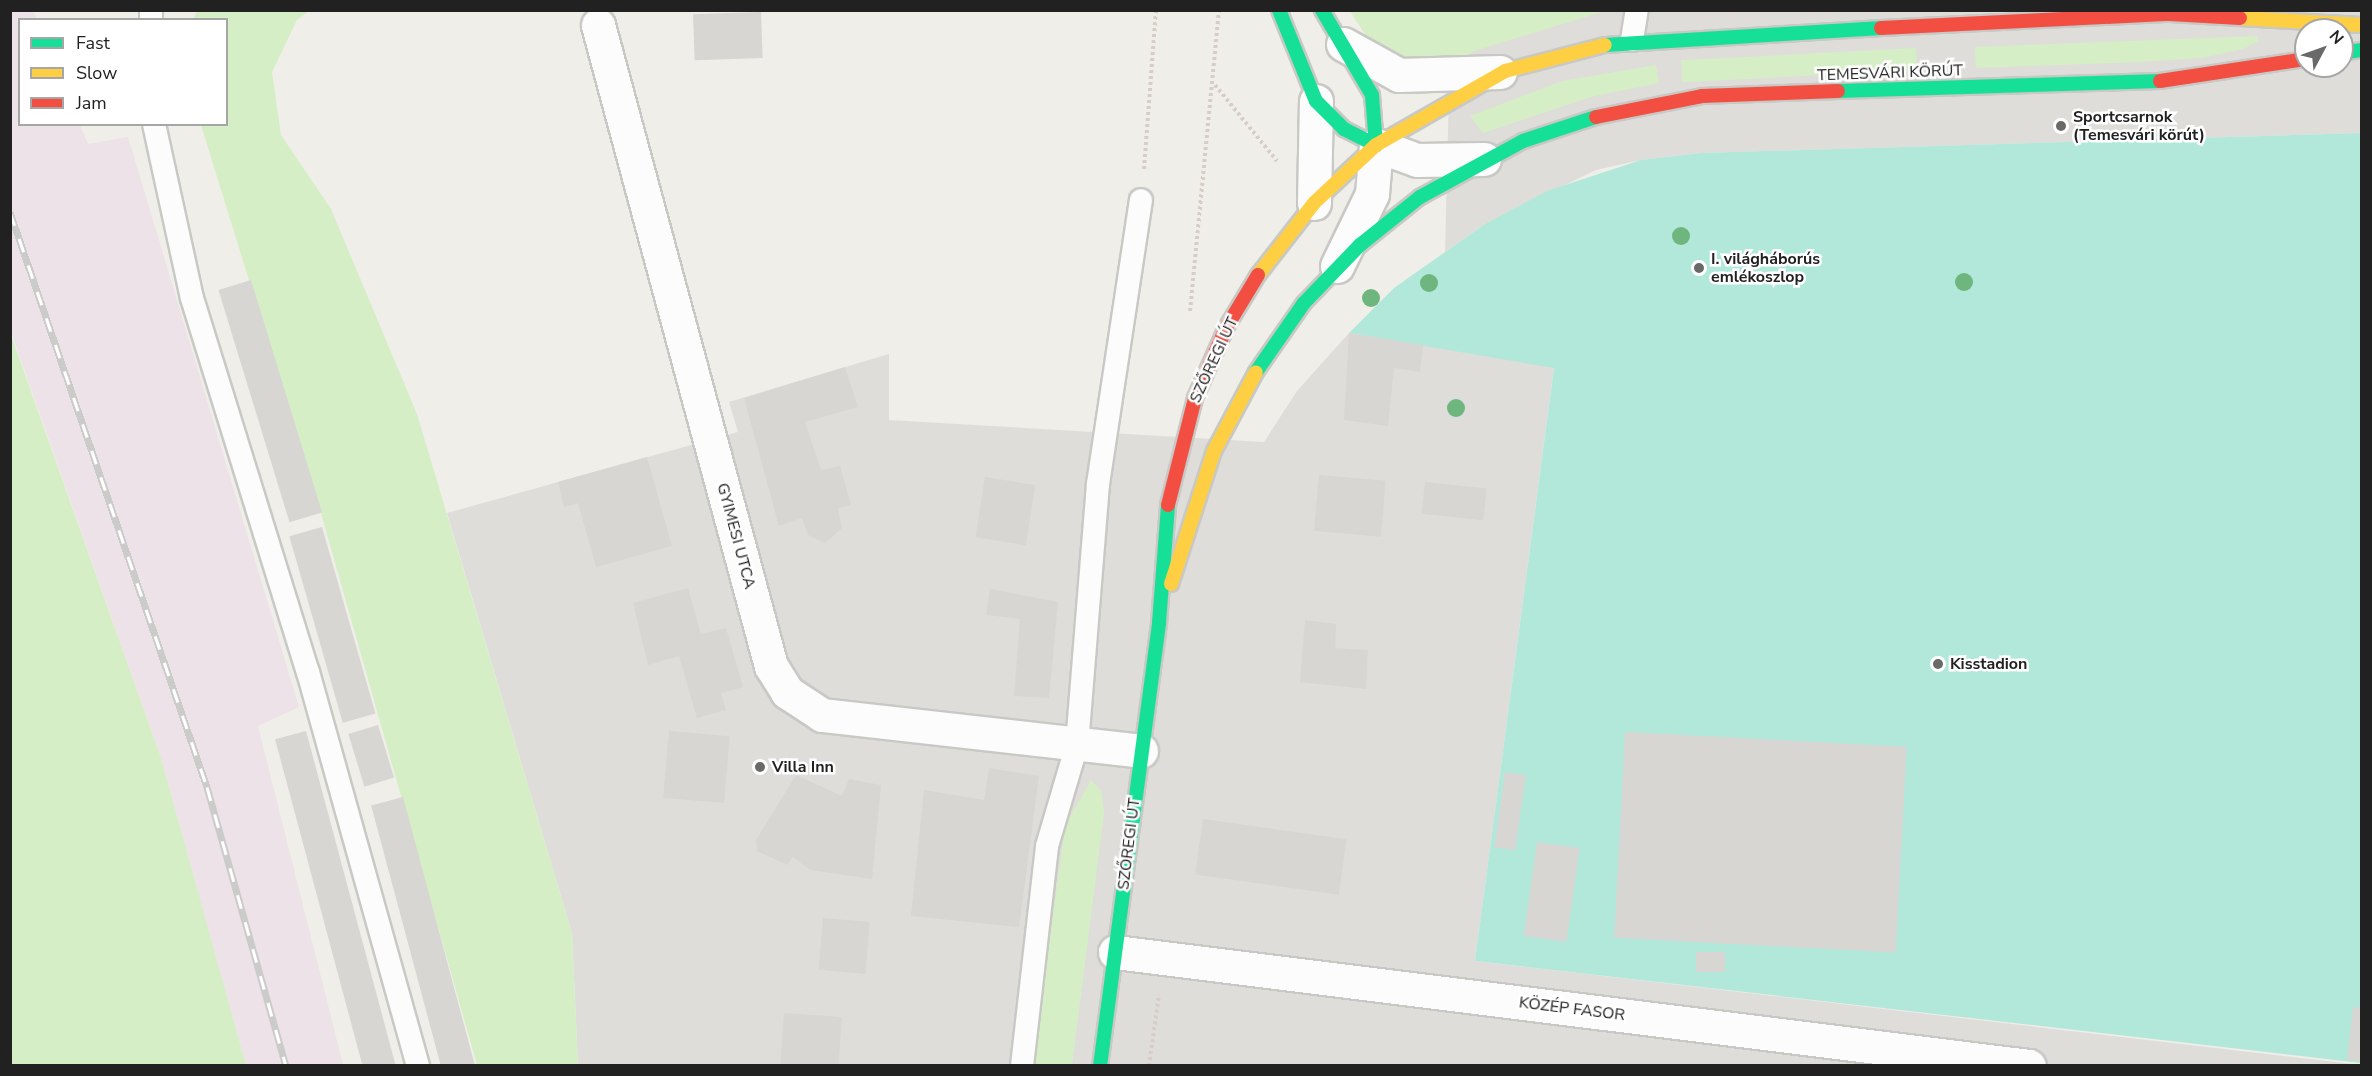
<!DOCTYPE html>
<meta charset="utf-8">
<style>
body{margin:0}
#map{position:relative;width:2372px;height:1076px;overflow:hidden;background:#efeee9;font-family:"Nunito Sans",sans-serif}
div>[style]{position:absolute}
.residential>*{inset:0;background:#deddda}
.industrial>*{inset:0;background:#ede2e7}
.grass>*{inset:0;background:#d6eec6;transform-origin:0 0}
.pitch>*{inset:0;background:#b2e8da}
.building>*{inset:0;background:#d7d6d2;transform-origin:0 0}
.path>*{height:4px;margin-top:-2px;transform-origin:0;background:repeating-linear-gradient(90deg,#d8ccc7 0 3px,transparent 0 6px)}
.roads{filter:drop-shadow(2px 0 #c8c8c5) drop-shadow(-2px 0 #c8c8c5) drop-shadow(0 2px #c8c8c5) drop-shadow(0 -2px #c8c8c5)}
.lane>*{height:22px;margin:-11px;padding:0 11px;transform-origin:11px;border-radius:11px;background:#fdfcfc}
.street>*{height:33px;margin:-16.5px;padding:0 16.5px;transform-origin:16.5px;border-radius:16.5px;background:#fdfcfc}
.fast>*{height:14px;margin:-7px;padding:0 7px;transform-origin:7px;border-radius:7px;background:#16e098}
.slow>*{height:14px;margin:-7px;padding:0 7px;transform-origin:7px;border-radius:7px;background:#ffcf43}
.jam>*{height:14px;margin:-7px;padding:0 7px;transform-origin:7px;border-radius:7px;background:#f24e42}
.rail>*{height:7px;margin-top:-3.5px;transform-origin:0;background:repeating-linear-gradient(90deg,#fff 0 14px,#cbcbca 0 28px);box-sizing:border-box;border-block:2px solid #cbcbca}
.trees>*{width:18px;height:18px;margin:-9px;border-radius:50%;background:#6eb67d}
.dots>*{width:16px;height:16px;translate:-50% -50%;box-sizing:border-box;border:3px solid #fff;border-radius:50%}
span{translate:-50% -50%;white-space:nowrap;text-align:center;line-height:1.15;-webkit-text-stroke:5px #fff;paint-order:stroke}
.street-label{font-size:16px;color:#212121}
.poi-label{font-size:16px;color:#212121;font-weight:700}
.left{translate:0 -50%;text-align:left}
.frame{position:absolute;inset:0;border:12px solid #212121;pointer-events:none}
.legend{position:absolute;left:18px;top:18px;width:210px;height:108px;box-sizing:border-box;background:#fff;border:2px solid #a6a6a6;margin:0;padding:8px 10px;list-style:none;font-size:18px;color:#212121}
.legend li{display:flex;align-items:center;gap:12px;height:30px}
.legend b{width:30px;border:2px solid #a6a6a6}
.north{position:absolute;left:2294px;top:18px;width:60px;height:60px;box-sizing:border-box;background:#fff;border:2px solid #a6a6a6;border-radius:50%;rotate:49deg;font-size:16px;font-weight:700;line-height:24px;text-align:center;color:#212121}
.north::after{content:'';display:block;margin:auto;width:21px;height:27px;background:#696967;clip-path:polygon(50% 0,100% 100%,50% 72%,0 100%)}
</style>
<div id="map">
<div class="residential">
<i style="clip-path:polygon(evenodd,1451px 11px,2361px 11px,2361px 133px,1701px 153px,1641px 160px,1596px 170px,1485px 224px,1445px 252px,1451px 11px,2306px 30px,2342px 30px,2342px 66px,2306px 66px,2306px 30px)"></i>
<i style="clip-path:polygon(1349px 333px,1554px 367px,1475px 961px,2361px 1065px,578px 1065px,572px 933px,447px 513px,738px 432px,729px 402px,889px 354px,889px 420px,1264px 442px,1297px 391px)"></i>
</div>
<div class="industrial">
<i style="clip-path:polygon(10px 11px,33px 11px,37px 19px,20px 20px,20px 124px,80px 125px,88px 144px,128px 137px,299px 707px,258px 726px,343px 1065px,246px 1065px,161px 758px,11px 332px)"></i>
</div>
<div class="grass">
<i style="clip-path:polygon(197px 11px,309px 11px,297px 20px,272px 72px,281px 135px,331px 209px,417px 414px,572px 933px,578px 1065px,477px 1065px,321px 513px,201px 125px,226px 124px,226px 20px,193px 20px)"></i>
<i style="clip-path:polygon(1350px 11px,1605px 11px,1474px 51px,1456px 62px,1416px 66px,1373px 47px)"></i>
<i style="clip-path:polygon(2258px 36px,2258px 41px,2243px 49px,2202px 58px,2138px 62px,1976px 68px,1975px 47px)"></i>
<i style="left:1916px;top:48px;width:22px;height:235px;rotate:87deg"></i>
<i style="clip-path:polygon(1656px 65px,1659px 83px,1594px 96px,1483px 133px,1470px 116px,1562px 81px)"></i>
<i style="clip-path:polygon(10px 332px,161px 758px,246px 1065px,11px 1065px)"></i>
<i style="clip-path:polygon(1091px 780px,1101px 790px,1104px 813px,1072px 1065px,1033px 1066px,1065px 826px)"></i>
</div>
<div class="pitch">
<i style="clip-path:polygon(2361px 133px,2361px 1063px,1475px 961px,1554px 368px,1349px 333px,1394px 288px,1485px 224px,1547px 191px,1641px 160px,1701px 153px)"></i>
</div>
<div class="building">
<i style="left:761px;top:12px;width:46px;height:68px;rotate:88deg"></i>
<i style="left:251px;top:280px;width:243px;height:34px;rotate:73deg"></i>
<i style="clip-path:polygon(1349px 333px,1423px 345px,1420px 372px,1394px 368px,1388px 426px,1344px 420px)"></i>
<i style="clip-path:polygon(845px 367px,858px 407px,805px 422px,821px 470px,840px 466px,851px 505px,838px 508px,842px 528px,825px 543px,808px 535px,802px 518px,779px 526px,744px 398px)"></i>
<i style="clip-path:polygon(647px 457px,672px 546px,596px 567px,578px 503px,564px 507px,558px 482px)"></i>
<i style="left:1319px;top:475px;width:67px;height:56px;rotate:5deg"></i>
<i style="left:985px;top:477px;width:51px;height:61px;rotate:9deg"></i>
<i style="left:1425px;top:482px;width:62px;height:32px;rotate:6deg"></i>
<i style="left:322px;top:527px;width:194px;height:34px;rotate:74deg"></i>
<i style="clip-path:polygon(688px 588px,701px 634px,726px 628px,743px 687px,721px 693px,726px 710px,697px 718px,679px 656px,648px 665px,633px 603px)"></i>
<i style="clip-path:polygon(990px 589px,1058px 602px,1049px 698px,1014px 696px,1020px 619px,986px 615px)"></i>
<i style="clip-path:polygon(1305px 620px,1336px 624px,1335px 648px,1368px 650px,1366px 689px,1300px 682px)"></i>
<i style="left:378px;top:725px;width:55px;height:31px;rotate:73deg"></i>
<i style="left:306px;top:731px;width:347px;height:32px;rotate:75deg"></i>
<i style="left:669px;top:731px;width:61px;height:67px;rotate:5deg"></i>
<i style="left:1625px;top:732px;width:282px;height:206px;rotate:3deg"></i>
<i style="clip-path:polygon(989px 768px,1039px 776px,1019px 927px,911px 916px,924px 790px,984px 800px)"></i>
<i style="left:1505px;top:772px;width:21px;height:76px;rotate:8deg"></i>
<i style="clip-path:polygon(796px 775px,842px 796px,849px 779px,881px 785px,872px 879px,810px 870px,793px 857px,787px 865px,757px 851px,756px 840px)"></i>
<i style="left:403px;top:797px;width:279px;height:33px;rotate:75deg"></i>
<i style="left:1203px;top:819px;width:145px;height:56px;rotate:8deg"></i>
<i style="left:1537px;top:842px;width:43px;height:95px;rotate:8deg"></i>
<i style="left:823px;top:918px;width:47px;height:52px;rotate:5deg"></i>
<i style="left:1696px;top:952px;width:29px;height:20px"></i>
<i style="clip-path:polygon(2353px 1007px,2362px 1008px,2362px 1062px,2347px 1060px)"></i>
<i style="left:784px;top:1013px;width:58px;height:53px;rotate:4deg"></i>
</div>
<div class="path">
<i style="left:1215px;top:85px;width:98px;rotate:50.8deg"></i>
<i style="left:1144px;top:169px;width:159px;rotate:-85.7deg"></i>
<i style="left:1190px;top:311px;width:302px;rotate:-84.5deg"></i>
<i style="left:1149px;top:1066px;width:72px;rotate:-82deg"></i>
</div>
<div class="roads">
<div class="lane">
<i style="left:151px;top:10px;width:10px;rotate:90deg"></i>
<i style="left:1632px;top:40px;width:30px;rotate:-81deg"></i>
<i style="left:154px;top:124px;width:178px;rotate:77.7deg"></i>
<i style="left:192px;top:298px;width:392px;rotate:72.8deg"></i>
<i style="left:308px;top:672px;width:409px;rotate:74.4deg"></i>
<i style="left:1022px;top:1066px;width:221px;rotate:-83.5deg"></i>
<i style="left:1047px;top:846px;width:105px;rotate:-73.5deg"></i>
<i style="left:1077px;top:745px;width:262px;rotate:-85.4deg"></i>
<i style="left:1098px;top:484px;width:287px;rotate:-81.4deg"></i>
</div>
<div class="street">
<i style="left:598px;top:25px;width:664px;rotate:74.9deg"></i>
<i style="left:771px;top:666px;width:31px;rotate:58deg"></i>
<i style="left:787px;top:692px;width:42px;rotate:33.3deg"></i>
<i style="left:822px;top:715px;width:321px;rotate:6.4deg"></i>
<i style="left:1343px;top:44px;width:64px;rotate:29deg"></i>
<i style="left:1399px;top:75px;width:101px;rotate:-1.7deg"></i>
<i style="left:1314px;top:203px;width:102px;rotate:-88.9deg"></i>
<i style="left:1337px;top:266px;width:80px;rotate:-64.1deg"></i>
<i style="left:1372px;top:194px;width:49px;rotate:-85.3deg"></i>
<i style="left:1376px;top:145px;width:44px;rotate:20.1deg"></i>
<i style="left:1417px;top:160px;width:67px;rotate:-0.9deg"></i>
<i style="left:1115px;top:952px;width:921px;rotate:7.11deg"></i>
</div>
<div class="fast">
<i style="left:1279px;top:10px;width:98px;rotate:67.9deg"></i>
<i style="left:1316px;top:101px;width:40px;rotate:45deg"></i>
<i style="left:1344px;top:129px;width:36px;rotate:27deg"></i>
<i style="left:1376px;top:145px;width:50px;rotate:-94.6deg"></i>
<i style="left:1372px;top:95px;width:99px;rotate:-120.5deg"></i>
<i style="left:1605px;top:45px;width:277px;rotate:-3.5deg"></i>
<i style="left:2342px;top:53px;width:20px;rotate:-9deg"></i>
<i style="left:1838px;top:91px;width:322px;rotate:-1.8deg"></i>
<i style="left:1256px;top:372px;width:84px;rotate:-55.2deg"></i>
<i style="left:1304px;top:303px;width:81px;rotate:-46deg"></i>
<i style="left:1360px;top:245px;width:77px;rotate:-38.7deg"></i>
<i style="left:1420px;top:197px;width:117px;rotate:-28.5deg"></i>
<i style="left:1523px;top:141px;width:77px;rotate:-18.2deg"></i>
<i style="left:1100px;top:1066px;width:447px;rotate:-82.4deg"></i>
<i style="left:1159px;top:623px;width:118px;rotate:-85.6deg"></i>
</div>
<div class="slow">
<i style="left:2240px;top:18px;width:122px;rotate:3.3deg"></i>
<i style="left:1258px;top:275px;width:91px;rotate:-52.1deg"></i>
<i style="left:1314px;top:203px;width:85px;rotate:-43.1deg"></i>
<i style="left:1376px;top:145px;width:149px;rotate:-29.8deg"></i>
<i style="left:1505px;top:71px;width:103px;rotate:-14.6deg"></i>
<i style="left:1171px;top:584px;width:140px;rotate:-72.1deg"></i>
<i style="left:1214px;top:451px;width:89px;rotate:-62deg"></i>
</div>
<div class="jam">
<i style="left:1881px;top:28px;width:289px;rotate:-2.8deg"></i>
<i style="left:2170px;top:14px;width:70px;rotate:3.3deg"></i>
<i style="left:2160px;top:81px;width:148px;rotate:-8.6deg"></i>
<i style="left:1596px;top:117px;width:108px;rotate:-11.2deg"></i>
<i style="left:1702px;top:96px;width:136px;rotate:-2.1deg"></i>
<i style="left:1168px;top:505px;width:110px;rotate:-75.8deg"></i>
<i style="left:1195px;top:398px;width:77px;rotate:-66.1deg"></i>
<i style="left:1226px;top:328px;width:62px;rotate:-58.9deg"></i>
</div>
</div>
<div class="rail">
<i style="left:10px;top:212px;width:608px;rotate:71.09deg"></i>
<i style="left:207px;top:787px;width:290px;rotate:74.2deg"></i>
</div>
<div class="trees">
<i style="left:1681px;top:236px"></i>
<i style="left:1964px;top:282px"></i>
<i style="left:1429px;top:283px"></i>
<i style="left:1371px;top:298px"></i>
<i style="left:1456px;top:408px"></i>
</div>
<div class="dots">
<i style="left:2061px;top:126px;background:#696967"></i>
<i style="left:1699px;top:268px;background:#696967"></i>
<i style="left:1938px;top:664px;background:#696967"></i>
<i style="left:760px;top:767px;background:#696967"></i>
</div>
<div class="street-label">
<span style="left:1890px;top:73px;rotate:-2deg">TEMESVÁRI KÖRÚT</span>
<span style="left:1214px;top:360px;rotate:-65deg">SZŐREGI ÚT</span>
<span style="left:736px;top:536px;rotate:75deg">GYIMESI UTCA</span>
<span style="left:1129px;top:844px;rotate:-83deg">SZŐREGI ÚT</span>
<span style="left:1572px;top:1009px;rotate:7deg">KÖZÉP FASOR</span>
</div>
<div class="poi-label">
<span class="left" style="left:2073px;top:126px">Sportcsarnok<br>(Temesvári körút)</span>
<span class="left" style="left:1711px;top:268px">I. világháborús<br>emlékoszlop</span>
<span class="left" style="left:1950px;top:664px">Kisstadion</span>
<span class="left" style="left:772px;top:767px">Villa Inn</span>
</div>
<div class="frame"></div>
<ul class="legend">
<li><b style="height:8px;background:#16e098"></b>Fast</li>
<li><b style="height:8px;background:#ffcf43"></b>Slow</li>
<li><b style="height:8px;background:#f24e42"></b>Jam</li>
</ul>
<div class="north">N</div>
</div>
